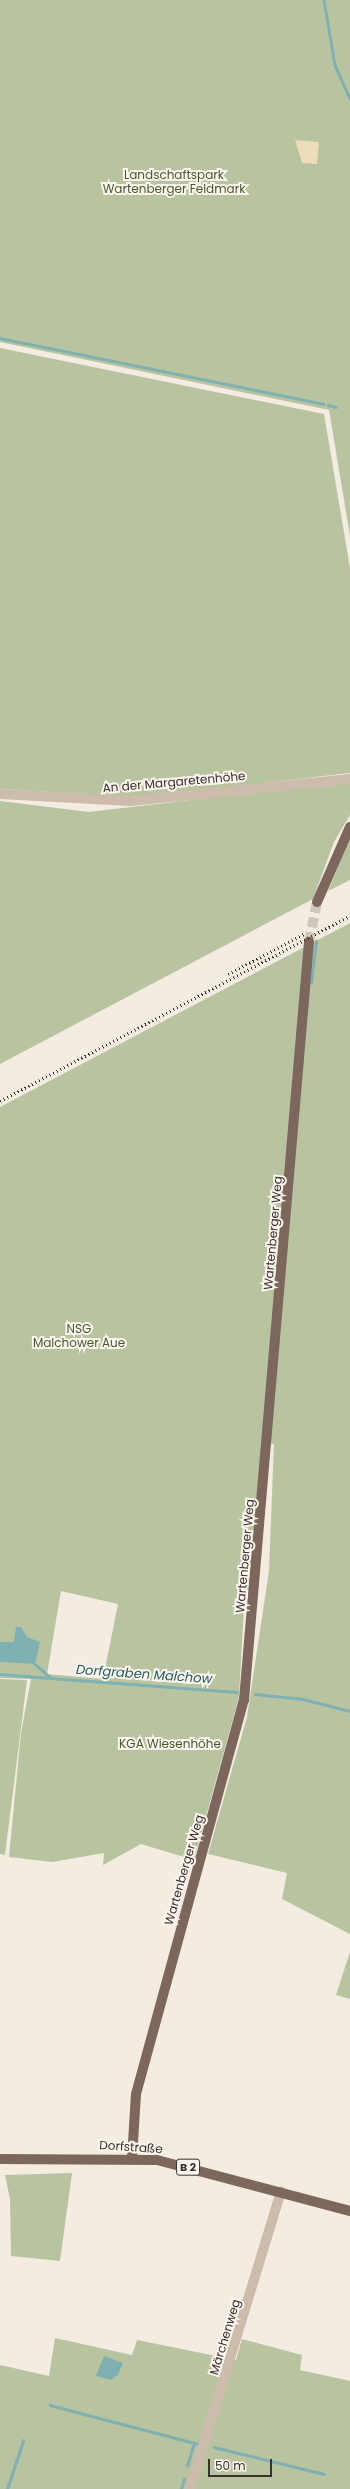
<!DOCTYPE html>
<meta charset="utf-8">
<style>
body{margin:0}
#map{position:relative;width:350px;height:2489px;overflow:hidden;background:#f4ebe1;font-family:Poppins,sans-serif}
div>[style]{position:absolute}
.green>*{inset:0;background:#b8c4a0}
.sand>*{inset:0;background:#efdcb8}
.water>*{inset:0;background:#7fb0b2}
.stream>*{height:2.5px;margin:-1.25px;padding:0 1.25px;transform-origin:1.25px;border-radius:1.25px;background:#7fb0b2}
.major-tunnel>*{height:10px;margin-top:-5px;transform-origin:0;background:repeating-linear-gradient(90deg,#cfc6bd 0 10px,transparent 0 15px)}
.minor>*{height:10px;margin:-5px;padding:0 5px;transform-origin:5px;border-radius:5px;background:#cdbbac}
.major>*{height:10px;margin:-5px;padding:0 5px;transform-origin:5px;border-radius:5px;background:#7d675c}
.rail>*{height:2.5px;margin-top:-1.25px;transform-origin:0;background:repeating-linear-gradient(90deg,#3b302b 0 1px,transparent 0 4px)}
span{translate:-50% -50%;white-space:nowrap;text-align:center;line-height:1.15;-webkit-text-stroke:4px #fbf5ee;paint-order:stroke}
.shield-label span{padding:1px 3px;background:#fbf5ee;border:1px solid;border-radius:3px;-webkit-text-stroke-width:0}
.shield-label{font-size:11px;color:#3b302b;font-weight:700}
.park-label{font-size:12px;color:#4a5a2e}
.street-label{font-size:12px;color:#3b302b}
.water-label{font-size:13px;color:#1f5a5e;font-style:italic}
.scale{position:absolute;left:208px;top:2459px;width:64px;height:18px;box-sizing:border-box;border:2px solid #3b302b;border-top:0;padding-left:5px;font-size:12px;line-height:14px;white-space:nowrap;color:#3b302b;-webkit-text-stroke:3px #fbf5ee;paint-order:stroke}
</style>
<div id="map">
<div class="green">
<i style="clip-path:polygon(0 0,350px 0,350px 536px,329px 410px,0 342px)"></i>
<i style="clip-path:polygon(0 348px,324px 414px,350px 568px,350px 773px,139px 797px,0 789px)"></i>
<i style="clip-path:polygon(327px 784px,350px 784px,350px 815px,334px 842px,313px 899px,0 1064px,0 801px,89px 812px)"></i>
<i style="clip-path:polygon(350px 838px,350px 880px,328px 891px)"></i>
<i style="clip-path:polygon(evenodd,350px 923px,350px 1934px,282px 1899px,287px 1873px,208px 1854px,247px 1717px,269px 1571px,274px 1444px,262px 1443px,250px 1590px,245px 1590px,239px 1697px,194px 1860px,141px 1844px,103px 1865px,104px 1853px,52px 1862px,9px 1857px,21px 1733px,31px 1679px,0 1678px,0 1107px,350px 923px,61px 1591px,118px 1604px,103px 1679px,47px 1674px,61px 1591px)"></i>
<i style="clip-path:polygon(0 1679px,27px 1680px,5px 1855px,0 1854px)"></i>
<i style="clip-path:polygon(350px 1952px,350px 1999px,336px 1995px)"></i>
<i style="clip-path:polygon(72px 2173px,60px 2261px,11px 2256px,10px 2199px,5px 2175px)"></i>
<i style="clip-path:polygon(55px 2338px,132px 2355px,137px 2340px,236px 2360px,242px 2339px,302px 2355px,300px 2370px,350px 2381px,350px 2489px,0 2489px,0 2365px,49px 2376px)"></i>
</div>
<div class="sand">
<i style="clip-path:polygon(295px 140px,319px 142px,317px 164px,302px 163px)"></i>
</div>
<div class="water">
<i style="clip-path:polygon(16px 1627px,21px 1627px,27px 1637px,40px 1642px,35px 1664px,0 1662px,0 1642px,14px 1642px)"></i>
<i style="clip-path:polygon(104px 2356px,123px 2363px,118px 2375px,111px 2380px,96px 2376px)"></i>
</div>
<div class="stream">
<i style="left:324px;top:0;width:66px;rotate:80.4deg"></i>
<i style="left:335px;top:65px;width:36px;rotate:66deg"></i>
<i style="left:0;top:338px;width:330px;rotate:11.5deg"></i>
<i style="left:328px;top:405px;width:8px;rotate:14deg"></i>
<i style="left:311px;top:983px;width:42px;rotate:-83.2deg"></i>
<i style="left:35px;top:1664px;width:21px;rotate:41deg"></i>
<i style="left:51px;top:1678px;width:186px;rotate:4.3deg"></i>
<i style="left:0;top:1674px;width:51px;rotate:4.5deg"></i>
<i style="left:255px;top:1694px;width:48px;rotate:5.9deg"></i>
<i style="left:303px;top:1699px;width:49px;rotate:14.3deg"></i>
<i style="left:50px;top:2405px;width:154px;rotate:14.7deg"></i>
<i style="left:214px;top:2447px;width:113px;rotate:13.8deg"></i>
<i style="left:187px;top:2466px;width:24px;rotate:-73deg"></i>
<i style="left:7px;top:2489px;width:51px;rotate:-71.6deg"></i>
<i style="left:181px;top:2489px;width:10px;rotate:-73deg"></i>
</div>
<div class="major-tunnel">
<i style="left:309px;top:942px;width:41px;rotate:-78.7deg"></i>
</div>
<div class="minor">
<i style="left:0;top:794px;width:130px;rotate:3.1deg"></i>
<i style="left:130px;top:801px;width:221px;rotate:-5.7deg"></i>
<i style="left:190px;top:2489px;width:311px;rotate:-73deg"></i>
</div>
<div class="major">
<i style="left:317px;top:902px;width:82px;rotate:-66.3deg"></i>
<i style="left:0;top:2159px;width:157px;rotate:0.4deg"></i>
<i style="left:157px;top:2160px;width:200px;rotate:14.8deg"></i>
<i style="left:132px;top:2159px;width:65px;rotate:-86.5deg"></i>
<i style="left:136px;top:2094px;width:409px;rotate:-74.7deg"></i>
<i style="left:244px;top:1700px;width:761px;rotate:-85.1deg"></i>
</div>
<div class="rail">
<i style="left:228px;top:974px;width:86px;rotate:-27.8deg"></i>
<i style="left:0;top:1101px;width:396px;rotate:-27.9deg"></i>
</div>
<div class="shield-label">
<span style="left:188px;top:2167px">B 2</span>
</div>
<div class="park-label">
<span style="left:174px;top:182px">Landschaftspark<br>Wartenberger Feldmark</span>
<span style="left:79px;top:1336px">NSG<br>Malchower Aue</span>
<span style="left:170px;top:1744px">KGA Wiesenhöhe</span>
</div>
<div class="street-label">
<span style="left:174px;top:782px;rotate:-5deg">An der Margaretenhöhe</span>
<span style="left:273px;top:1233px;rotate:-85deg">Wartenberger Weg</span>
<span style="left:245px;top:1556px;rotate:-85deg">Wartenberger Weg</span>
<span style="left:184px;top:1870px;rotate:-74deg">Wartenberger Weg</span>
<span style="left:131px;top:2147px;rotate:4deg">Dorfstraße</span>
<span style="left:225px;top:2337px;rotate:-73deg">Märchenweg</span>
</div>
<div class="water-label">
<span style="left:144px;top:1675px;rotate:4deg">Dorfgraben Malchow</span>
</div>
<div class="scale">50 m</div>
</div>
